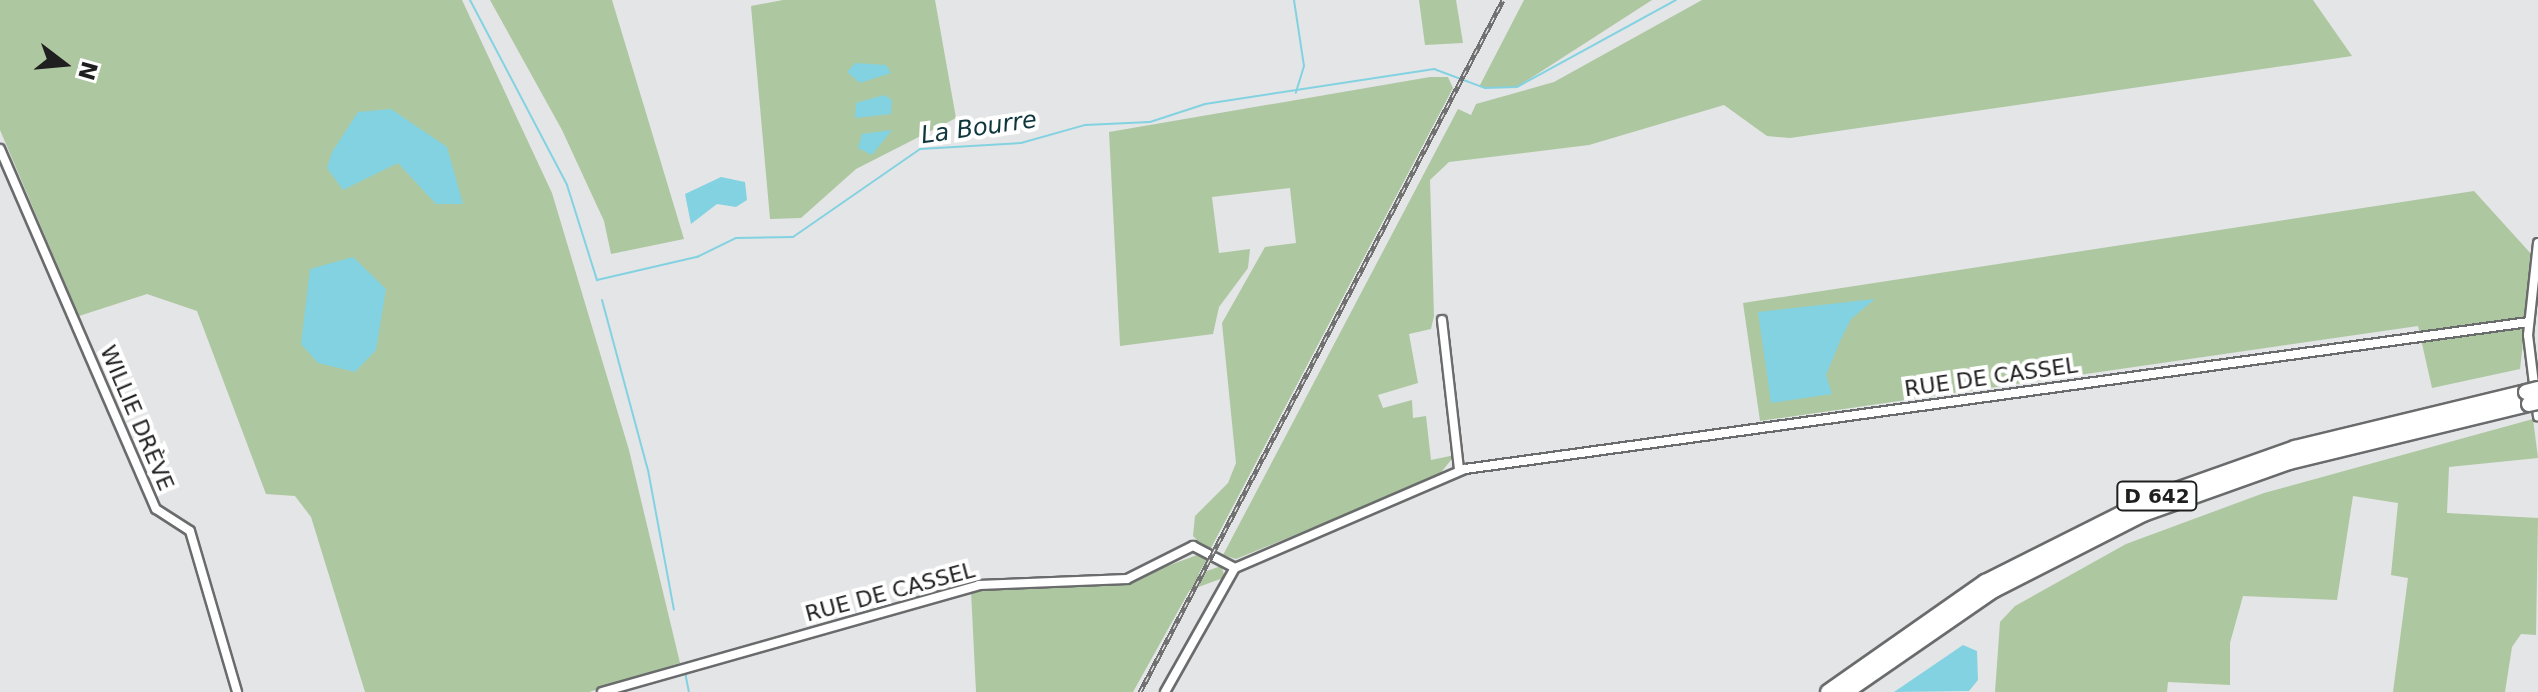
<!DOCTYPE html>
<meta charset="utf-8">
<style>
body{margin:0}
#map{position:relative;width:2538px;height:692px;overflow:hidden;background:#e4e5e6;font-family:"DejaVu Sans",sans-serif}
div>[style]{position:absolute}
.green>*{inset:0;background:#adc7a0;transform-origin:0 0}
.water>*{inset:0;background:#83d2e1}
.stream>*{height:2px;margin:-1px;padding:0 1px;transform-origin:1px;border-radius:1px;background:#83d2e1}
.roads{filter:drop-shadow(2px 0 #6a6b6c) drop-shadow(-2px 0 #6a6b6c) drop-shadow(0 2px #6a6b6c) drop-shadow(0 -2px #6a6b6c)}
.street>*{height:8px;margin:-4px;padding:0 4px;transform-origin:4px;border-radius:4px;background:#fff}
.highway>*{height:14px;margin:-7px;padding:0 7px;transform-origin:7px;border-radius:7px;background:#fff}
.rail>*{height:5px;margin-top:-2.5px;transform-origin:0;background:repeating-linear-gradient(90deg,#fff 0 6px,#717172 0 12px);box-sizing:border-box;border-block:2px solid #717172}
.bridges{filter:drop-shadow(2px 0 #6a6b6c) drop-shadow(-2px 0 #6a6b6c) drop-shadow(0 2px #6a6b6c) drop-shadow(0 -2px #6a6b6c)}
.highway-bridge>*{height:14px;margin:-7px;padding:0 7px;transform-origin:7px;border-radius:7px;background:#fff}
span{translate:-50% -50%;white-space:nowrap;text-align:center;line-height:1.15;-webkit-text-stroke:8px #fff;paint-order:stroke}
.shield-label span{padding:2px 6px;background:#fff;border:2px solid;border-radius:6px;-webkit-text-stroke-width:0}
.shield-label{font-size:20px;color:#1f1f1f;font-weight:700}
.street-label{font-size:22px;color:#1f1f1f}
.water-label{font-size:24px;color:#0f363c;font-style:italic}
.north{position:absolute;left:24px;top:24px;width:80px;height:80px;-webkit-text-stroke:6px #fff;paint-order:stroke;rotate:106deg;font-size:22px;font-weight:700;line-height:32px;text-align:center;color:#1f1f1f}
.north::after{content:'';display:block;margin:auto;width:28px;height:36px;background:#1f1f1f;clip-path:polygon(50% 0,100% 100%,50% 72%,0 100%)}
</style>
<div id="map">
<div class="green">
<i style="clip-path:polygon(0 0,462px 0,552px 193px,629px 450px,680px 663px,589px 692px,365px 692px,311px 517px,295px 496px,266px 494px,197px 311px,147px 294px,79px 316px,0 130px)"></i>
<i style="clip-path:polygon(490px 0,612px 0,684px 239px,611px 254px,604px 221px,562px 130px)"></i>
<i style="clip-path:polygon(783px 0,935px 0,956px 118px,856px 169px,801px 218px,770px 219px,751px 6px)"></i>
<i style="clip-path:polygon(1419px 0,1456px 0,1463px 43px,1425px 45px)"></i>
<i style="clip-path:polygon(1524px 0,1652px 0,1517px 87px,1479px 87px)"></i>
<i style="clip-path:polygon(1702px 0,2313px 0,2352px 56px,1790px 138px,1767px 136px,1724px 105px,1589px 145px,1449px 162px,1430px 180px,1434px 316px,1431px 329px,1409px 334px,1418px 383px,1378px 395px,1383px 408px,1412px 400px,1413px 418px,1426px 416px,1431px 460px,1455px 455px,1439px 475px,1415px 486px,1236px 559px,1223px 555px,1458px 109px,1471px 115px,1476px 104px,1554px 82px)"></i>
<i style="clip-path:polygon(1430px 77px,1448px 77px,1453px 88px,1211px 548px,1202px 545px,1193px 536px,1195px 516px,1228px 483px,1236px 463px,1222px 323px,1265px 247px,1296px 243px,1290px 188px,1212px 197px,1219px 253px,1250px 249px,1248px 268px,1219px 307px,1213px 334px,1120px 346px,1109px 132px)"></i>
<i style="clip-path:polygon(2474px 191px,2533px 256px,2520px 369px,2432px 388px,2418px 326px,1760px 421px,1743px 303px)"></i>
<i style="clip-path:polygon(2533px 419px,2538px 458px,2449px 467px,2447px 513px,2538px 518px,2536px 635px,2521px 634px,2512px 647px,2505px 692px,2393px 692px,2408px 578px,2391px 575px,2398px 503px,2353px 496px,2337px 600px,2243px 596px,2230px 643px,2230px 685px,2168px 682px,2167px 692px,1995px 692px,2000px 622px,2015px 606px,2126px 544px,2264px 493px)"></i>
<i style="clip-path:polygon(1200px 554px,1207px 559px,1133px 692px,976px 692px,971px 591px,1121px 583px)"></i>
<i style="left:1221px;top:566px;width:12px;height:144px;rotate:70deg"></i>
</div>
<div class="water">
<i style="clip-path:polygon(855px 63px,886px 65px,891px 73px,860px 83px,847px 72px)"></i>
<i style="clip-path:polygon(884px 95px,892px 100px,891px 114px,855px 118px,856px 103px)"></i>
<i style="clip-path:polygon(391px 109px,447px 147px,463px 204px,436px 204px,398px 163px,343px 190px,327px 168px,332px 152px,358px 112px)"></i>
<i style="clip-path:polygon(892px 130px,872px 155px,858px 148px,862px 134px)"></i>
<i style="clip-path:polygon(721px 177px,745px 182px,747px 200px,736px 207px,717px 204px,691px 224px,685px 194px)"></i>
<i style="clip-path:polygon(353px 257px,386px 289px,376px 350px,355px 372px,318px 363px,301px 344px,310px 269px)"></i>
<i style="clip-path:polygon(1875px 299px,1851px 319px,1841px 339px,1826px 375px,1832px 394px,1771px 403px,1758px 312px)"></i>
<i style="clip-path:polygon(1963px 645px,1977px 651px,1978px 680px,1969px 691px,1894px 692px)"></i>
</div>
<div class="stream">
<i style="left:470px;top:0;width:209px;rotate:62.3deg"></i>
<i style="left:567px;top:185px;width:100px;rotate:72.5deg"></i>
<i style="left:597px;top:280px;width:103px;rotate:-13deg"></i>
<i style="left:697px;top:257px;width:43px;rotate:-26deg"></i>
<i style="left:736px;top:238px;width:57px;rotate:-1deg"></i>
<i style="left:793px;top:237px;width:155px;rotate:-34.7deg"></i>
<i style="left:920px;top:149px;width:101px;rotate:-3.4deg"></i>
<i style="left:1021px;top:143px;width:66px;rotate:-15.7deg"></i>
<i style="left:1085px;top:125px;width:65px;rotate:-2.6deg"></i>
<i style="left:1150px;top:122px;width:58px;rotate:-18.1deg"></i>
<i style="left:1205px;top:104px;width:232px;rotate:-8.7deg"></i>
<i style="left:1434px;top:69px;width:54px;rotate:20.4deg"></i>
<i style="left:1485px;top:88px;width:32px;rotate:-2deg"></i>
<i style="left:1517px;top:87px;width:181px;rotate:-28.7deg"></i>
<i style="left:1294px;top:0;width:67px;rotate:81.4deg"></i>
<i style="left:1304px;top:66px;width:28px;rotate:107deg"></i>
<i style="left:602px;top:300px;width:176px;rotate:74.9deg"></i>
<i style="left:648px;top:470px;width:142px;rotate:79.5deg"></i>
<i style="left:685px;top:672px;width:20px;rotate:79deg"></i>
</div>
<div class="roads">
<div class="street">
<i style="left:0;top:149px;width:392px;rotate:66.6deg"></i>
<i style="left:156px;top:509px;width:40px;rotate:32.9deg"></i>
<i style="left:190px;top:531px;width:168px;rotate:73.7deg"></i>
<i style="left:2538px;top:243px;width:93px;rotate:96.2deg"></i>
<i style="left:2528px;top:335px;width:82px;rotate:83deg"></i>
<i style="left:1442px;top:320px;width:151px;rotate:83.5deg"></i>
<i style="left:1235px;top:568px;width:250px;rotate:-23.3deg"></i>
<i style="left:1465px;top:469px;width:1073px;rotate:-7.87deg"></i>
<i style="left:602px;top:692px;width:392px;rotate:-15.8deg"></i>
<i style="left:979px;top:585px;width:148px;rotate:-2.3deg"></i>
<i style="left:1127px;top:579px;width:74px;rotate:-26.6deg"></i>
<i style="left:1193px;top:546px;width:47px;rotate:27.6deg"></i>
<i style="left:1165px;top:692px;width:142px;rotate:-60.6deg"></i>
</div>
<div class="highway">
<i style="left:1828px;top:692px;width:192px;rotate:-35deg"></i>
<i style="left:1985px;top:582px;width:186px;rotate:-26.6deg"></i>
<i style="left:2151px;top:499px;width:153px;rotate:-19.5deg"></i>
<i style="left:2295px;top:448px;width:238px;rotate:-13.6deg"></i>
<i style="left:1846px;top:692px;width:180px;rotate:-34.6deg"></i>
<i style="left:1994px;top:590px;width:167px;rotate:-27deg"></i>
<i style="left:2143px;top:514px;width:155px;rotate:-19.6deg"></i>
<i style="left:2289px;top:462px;width:247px;rotate:-13.6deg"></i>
</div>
</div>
<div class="rail">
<i style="left:1140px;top:692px;width:781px;rotate:-62.32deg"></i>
</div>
<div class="bridges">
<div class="highway-bridge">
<i style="left:2526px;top:392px;width:12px;rotate:-14deg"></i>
<i style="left:2529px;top:404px;width:9px;rotate:-13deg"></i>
</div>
</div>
<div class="shield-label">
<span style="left:2157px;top:496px">D 642</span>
</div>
<div class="street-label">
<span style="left:1991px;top:377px;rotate:-8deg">RUE DE CASSEL</span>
<span style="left:137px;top:418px;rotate:67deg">WILLIE DRÈVE</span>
<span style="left:890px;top:592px;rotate:-15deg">RUE DE CASSEL</span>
</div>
<div class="water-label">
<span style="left:979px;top:128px;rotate:-8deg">La Bourre</span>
</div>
<div class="north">N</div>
</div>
